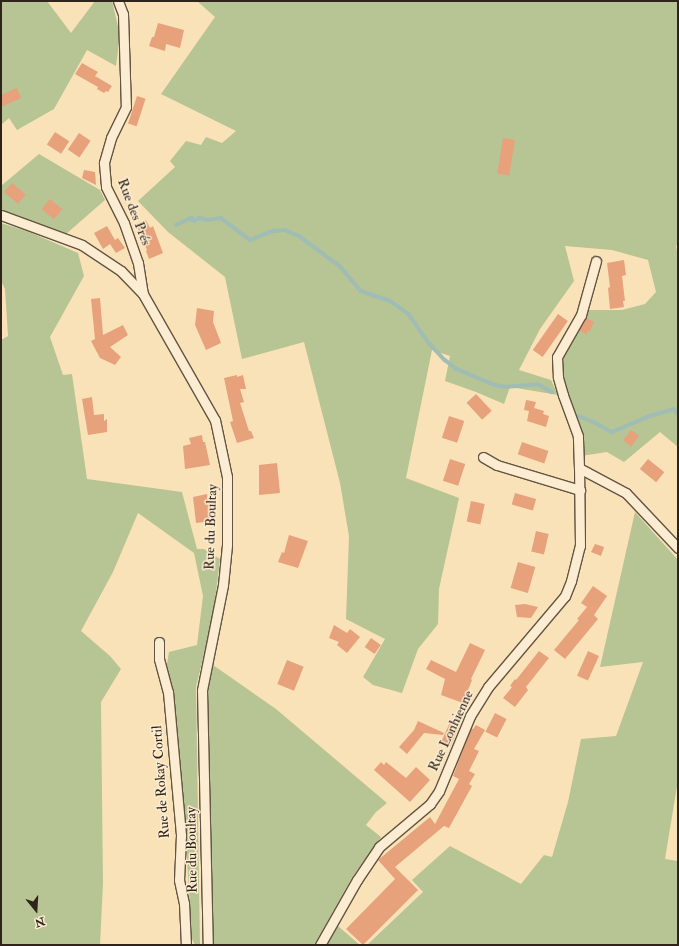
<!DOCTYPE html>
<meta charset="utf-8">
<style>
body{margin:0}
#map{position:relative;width:679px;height:946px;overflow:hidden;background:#fae2b8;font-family:"IM FELL Double Pica",serif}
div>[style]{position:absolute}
.green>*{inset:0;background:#b7c494}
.stream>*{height:3.5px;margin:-1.75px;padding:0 1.75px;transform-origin:1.75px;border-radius:1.75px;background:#9fbdb5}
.building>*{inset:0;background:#e7a17b;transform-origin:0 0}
.roads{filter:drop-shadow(1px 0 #625442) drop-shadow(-1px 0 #625442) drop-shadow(0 1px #625442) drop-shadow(0 -1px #625442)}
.street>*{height:9px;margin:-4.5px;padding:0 4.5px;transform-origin:4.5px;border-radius:4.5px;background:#fcecd1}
span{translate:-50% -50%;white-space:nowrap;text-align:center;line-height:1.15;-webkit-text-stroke:3px #fcecd1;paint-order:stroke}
.street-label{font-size:14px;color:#30241a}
.frame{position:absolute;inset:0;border:2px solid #30241a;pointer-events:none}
.north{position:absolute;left:16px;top:890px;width:40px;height:40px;-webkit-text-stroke:3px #fcecd1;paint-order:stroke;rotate:162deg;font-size:11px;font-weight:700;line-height:16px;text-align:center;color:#30241a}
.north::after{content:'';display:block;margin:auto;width:14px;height:18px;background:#30241a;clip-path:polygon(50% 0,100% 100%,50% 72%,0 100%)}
</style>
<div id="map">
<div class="green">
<i style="clip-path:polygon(1px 1px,47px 1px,71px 33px,95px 1px,112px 1px,120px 35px,116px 66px,87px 50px,54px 109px,17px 130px,9px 118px,1px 125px)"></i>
<i style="clip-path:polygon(197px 1px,678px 1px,678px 244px,676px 246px,678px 256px,678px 447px,660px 432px,624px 462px,607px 452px,581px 456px,566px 394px,562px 359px,584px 316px,588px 310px,622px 310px,645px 304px,656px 292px,648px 260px,612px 250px,565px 246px,574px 281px,540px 329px,519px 370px,551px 380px,558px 395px,510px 387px,504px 404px,476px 392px,445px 381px,450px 356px,432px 350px,406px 478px,459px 498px,439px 589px,438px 624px,418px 649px,402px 693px,373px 685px,363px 677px,385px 639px,346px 619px,349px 536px,340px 483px,304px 342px,242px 359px,225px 277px,168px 232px,138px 201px,175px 167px,170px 161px,186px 141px,201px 145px,206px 137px,222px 143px,236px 131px,161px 94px,215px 17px)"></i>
<i style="clip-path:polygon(39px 154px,100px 190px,105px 200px,66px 234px,1px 213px,1px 186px)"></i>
<i style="clip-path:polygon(1px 223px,27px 231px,78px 253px,84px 276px,50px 337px,63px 375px,72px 374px,87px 479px,182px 492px,197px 549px,204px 549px,220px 559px,213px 617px,196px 687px,200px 945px,195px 945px,192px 939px,185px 829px,174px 714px,170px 681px,166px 670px,169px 652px,197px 645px,203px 596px,194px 553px,138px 513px,113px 572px,81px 631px,110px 656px,121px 669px,101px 702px,103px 883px,100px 945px,1px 945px,1px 340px,8px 336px,5px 289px,1px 281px)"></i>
<i style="clip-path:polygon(635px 512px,678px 560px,678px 780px,665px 859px,678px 861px,678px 945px,367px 945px,423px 892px,412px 880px,450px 846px,521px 884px,544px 855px,552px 857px,568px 802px,581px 739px,616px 736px,643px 662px,600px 667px)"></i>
<i style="clip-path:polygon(213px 665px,276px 709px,387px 803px,376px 812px,366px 825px,381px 837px,353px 876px,314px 945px,213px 945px,206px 680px)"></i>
<i style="clip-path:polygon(338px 926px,360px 945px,325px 945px)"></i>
</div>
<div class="stream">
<i style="left:176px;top:225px;width:17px;rotate:-25deg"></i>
<i style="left:191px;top:218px;width:4px;rotate:45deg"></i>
<i style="left:194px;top:221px;width:7px;rotate:-27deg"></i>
<i style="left:200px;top:218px;width:7px;rotate:16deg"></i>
<i style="left:207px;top:220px;width:14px;rotate:-8deg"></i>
<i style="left:221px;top:218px;width:36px;rotate:37deg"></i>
<i style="left:250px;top:240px;width:26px;rotate:-21deg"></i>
<i style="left:274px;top:231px;width:11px;rotate:-5deg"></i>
<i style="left:285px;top:230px;width:15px;rotate:23deg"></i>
<i style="left:299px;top:236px;width:51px;rotate:36.2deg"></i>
<i style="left:340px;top:266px;width:33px;rotate:50deg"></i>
<i style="left:361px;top:291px;width:31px;rotate:19deg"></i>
<i style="left:390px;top:301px;width:22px;rotate:34deg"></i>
<i style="left:408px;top:313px;width:37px;rotate:55deg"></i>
<i style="left:429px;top:343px;width:23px;rotate:47deg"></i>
<i style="left:445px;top:360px;width:15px;rotate:37deg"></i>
<i style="left:457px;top:369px;width:41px;rotate:22.8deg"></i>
<i style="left:495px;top:385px;width:11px;rotate:10deg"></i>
<i style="left:506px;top:387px;width:32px;rotate:-5deg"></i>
<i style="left:538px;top:384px;width:16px;rotate:30deg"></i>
<i style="left:578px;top:416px;width:17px;rotate:21deg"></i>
<i style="left:594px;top:422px;width:21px;rotate:29deg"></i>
<i style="left:612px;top:432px;width:41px;rotate:-22.8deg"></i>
<i style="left:650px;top:416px;width:25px;rotate:-16deg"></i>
<i style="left:674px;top:409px;width:6px;rotate:51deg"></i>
</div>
<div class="building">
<i style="clip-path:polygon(158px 23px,184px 30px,180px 48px,166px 44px,165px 51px,149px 46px,152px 37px,154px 37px)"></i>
<i style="clip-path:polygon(82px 63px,98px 72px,95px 76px,112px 86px,108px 92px,106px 91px,104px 93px,97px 89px,98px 87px,75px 74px)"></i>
<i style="clip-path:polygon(17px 88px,21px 98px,1px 107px,1px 95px)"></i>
<i style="left:137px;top:96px;width:9px;height:29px;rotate:18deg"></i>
<i style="left:55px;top:132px;width:17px;height:15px;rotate:33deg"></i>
<i style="left:79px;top:133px;width:14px;height:20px;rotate:34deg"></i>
<i style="left:503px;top:138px;width:12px;height:36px;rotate:9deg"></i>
<i style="clip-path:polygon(84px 170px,95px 172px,96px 185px,82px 178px)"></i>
<i style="left:12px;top:183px;width:18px;height:12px;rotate:41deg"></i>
<i style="left:50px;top:199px;width:16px;height:13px;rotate:40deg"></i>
<i style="clip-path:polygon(146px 220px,150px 228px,153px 226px,163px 253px,149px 259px,146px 251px,147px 250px,136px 224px)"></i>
<i style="clip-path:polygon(107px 226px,115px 240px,118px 238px,125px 248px,116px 253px,110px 244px,103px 249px,94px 233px)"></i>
<i style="clip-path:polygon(624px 260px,626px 275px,622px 276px,625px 301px,623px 301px,624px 307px,610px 309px,608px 288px,610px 287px,607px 263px)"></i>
<i style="clip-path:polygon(100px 298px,103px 335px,123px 325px,128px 335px,110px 347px,121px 357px,115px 365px,100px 358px,91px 341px,95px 339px,91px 299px)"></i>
<i style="clip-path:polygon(197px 308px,214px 311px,213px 322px,221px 343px,206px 350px,195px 325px)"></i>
<i style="left:558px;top:314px;width:12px;height:44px;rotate:35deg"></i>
<i style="clip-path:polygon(586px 318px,594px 322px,590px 331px,588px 331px,586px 334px,579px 330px)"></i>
<i style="clip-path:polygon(237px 375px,237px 377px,243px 375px,246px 389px,240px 389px,244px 402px,240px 403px,249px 431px,251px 431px,254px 438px,237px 443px,230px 422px,233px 421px,224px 378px)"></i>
<i style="left:476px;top:394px;width:23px;height:13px;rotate:47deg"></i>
<i style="clip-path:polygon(92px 397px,94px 415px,104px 414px,104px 421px,107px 419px,107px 432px,88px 435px,82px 399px)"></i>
<i style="clip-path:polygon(526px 400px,536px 402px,534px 408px,544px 411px,543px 414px,549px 416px,546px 427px,527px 421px,529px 411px,524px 410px)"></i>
<i style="left:449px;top:416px;width:16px;height:23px;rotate:18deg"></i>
<i style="left:631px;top:430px;width:10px;height:13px;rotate:37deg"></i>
<i style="clip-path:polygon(202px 435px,203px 442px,205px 442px,210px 465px,185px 469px,183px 446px,191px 444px,189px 438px)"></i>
<i style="left:522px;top:442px;width:28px;height:13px;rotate:19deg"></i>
<i style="left:450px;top:459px;width:16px;height:23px;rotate:18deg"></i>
<i style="left:648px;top:459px;width:21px;height:13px;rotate:39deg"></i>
<i style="clip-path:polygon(277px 463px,280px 493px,259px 495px,259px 465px)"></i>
<i style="left:515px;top:493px;width:22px;height:12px;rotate:16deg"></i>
<i style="clip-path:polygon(207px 494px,212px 521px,196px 523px,193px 497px)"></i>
<i style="left:471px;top:501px;width:14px;height:21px;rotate:12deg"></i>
<i style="left:536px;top:531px;width:13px;height:21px;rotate:13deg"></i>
<i style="clip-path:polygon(289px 535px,308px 541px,298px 568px,278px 562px,282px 552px,284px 553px)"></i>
<i style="clip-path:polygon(595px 544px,604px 547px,601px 556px,591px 552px)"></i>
<i style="left:518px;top:562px;width:18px;height:27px;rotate:16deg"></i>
<i style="clip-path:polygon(593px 586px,607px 596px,594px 615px,598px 619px,565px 659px,554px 650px,579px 620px,577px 619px,587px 607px,581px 603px)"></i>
<i style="clip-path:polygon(525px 604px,538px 607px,531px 618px,517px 617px,515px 605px)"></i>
<i style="clip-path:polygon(334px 625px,347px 633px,350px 629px,360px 637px,347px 653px,337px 645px,339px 642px,329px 638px)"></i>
<i style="left:371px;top:638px;width:12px;height:11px;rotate:35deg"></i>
<i style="clip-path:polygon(470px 643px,485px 650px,471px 679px,472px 680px,463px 703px,441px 695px,445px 679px,426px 669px,431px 660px,456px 672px)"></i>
<i style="clip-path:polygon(539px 651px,549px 658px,526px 687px,528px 690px,515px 707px,503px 698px,512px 687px,510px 686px,515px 679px,516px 680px)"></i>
<i style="left:588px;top:651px;width:12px;height:27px;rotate:24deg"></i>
<i style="left:287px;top:660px;width:18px;height:26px;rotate:22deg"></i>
<i style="left:495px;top:713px;width:13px;height:21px;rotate:27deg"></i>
<i style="left:451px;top:720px;width:10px;height:25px;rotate:24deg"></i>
<i style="clip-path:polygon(418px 721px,444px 733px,443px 735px,424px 733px,407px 754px,399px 747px,414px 730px)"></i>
<i style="clip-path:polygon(476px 725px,485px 730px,474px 749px,479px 751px,469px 771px,475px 774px,469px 784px,472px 786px,449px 828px,444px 826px,395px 867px,418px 890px,363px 945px,346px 929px,395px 879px,378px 860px,430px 817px,435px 824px,459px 779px,453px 776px,471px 728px,473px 729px)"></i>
<i style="clip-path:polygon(381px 762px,384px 765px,386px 762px,406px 778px,416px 767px,430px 780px,410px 802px,374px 770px)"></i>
</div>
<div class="roads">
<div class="street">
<i style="left:118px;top:1px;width:14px;rotate:69deg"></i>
<i style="left:123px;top:14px;width:93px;rotate:88.2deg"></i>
<i style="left:126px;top:107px;width:34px;rotate:116deg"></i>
<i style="left:111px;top:138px;width:26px;rotate:106deg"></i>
<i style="left:104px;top:163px;width:24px;rotate:85deg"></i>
<i style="left:106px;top:187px;width:40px;rotate:63.4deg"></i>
<i style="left:124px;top:223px;width:42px;rotate:70.7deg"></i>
<i style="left:138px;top:263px;width:31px;rotate:81deg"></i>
<i style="left:1px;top:215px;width:86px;rotate:20.3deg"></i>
<i style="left:82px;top:245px;width:47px;rotate:33.7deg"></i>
<i style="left:121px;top:271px;width:32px;rotate:46deg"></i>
<i style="left:143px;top:294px;width:145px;rotate:60.3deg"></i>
<i style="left:215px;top:420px;width:58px;rotate:78.1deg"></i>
<i style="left:227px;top:477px;width:68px;rotate:90deg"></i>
<i style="left:227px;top:545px;width:40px;rotate:95.7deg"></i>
<i style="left:223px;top:585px;width:107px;rotate:101.3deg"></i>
<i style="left:202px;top:690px;width:255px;rotate:88.7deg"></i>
<i style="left:483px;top:457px;width:16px;rotate:30deg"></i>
<i style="left:497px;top:465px;width:87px;rotate:16.8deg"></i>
<i style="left:579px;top:468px;width:53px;rotate:28deg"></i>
<i style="left:626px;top:493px;width:76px;rotate:46.6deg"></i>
<i style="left:159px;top:642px;width:17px;rotate:90deg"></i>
<i style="left:159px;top:659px;width:34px;rotate:75deg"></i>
<i style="left:168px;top:692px;width:144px;rotate:84.8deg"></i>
<i style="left:181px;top:835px;width:45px;rotate:92.5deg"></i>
<i style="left:179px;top:880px;width:24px;rotate:78deg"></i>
<i style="left:184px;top:903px;width:42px;rotate:87.3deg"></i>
<i style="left:320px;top:945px;width:75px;rotate:-60.4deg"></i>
<i style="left:357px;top:880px;width:40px;rotate:-56deg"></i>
<i style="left:379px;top:847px;width:67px;rotate:-40.1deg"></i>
<i style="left:430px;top:804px;width:16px;rotate:-55deg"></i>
<i style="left:439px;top:791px;width:81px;rotate:-67.5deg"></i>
<i style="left:470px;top:716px;width:34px;rotate:-58deg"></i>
<i style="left:488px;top:687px;width:119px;rotate:-49.8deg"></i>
<i style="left:565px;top:596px;width:16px;rotate:-68deg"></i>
<i style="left:571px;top:581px;width:36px;rotate:-76deg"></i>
<i style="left:580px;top:546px;width:78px;rotate:-90.7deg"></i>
<i style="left:579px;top:468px;width:32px;rotate:-92deg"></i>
<i style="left:578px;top:436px;width:44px;rotate:-110.1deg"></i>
<i style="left:563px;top:395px;width:19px;rotate:-106deg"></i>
<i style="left:558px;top:377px;width:20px;rotate:-93deg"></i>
<i style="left:557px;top:357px;width:48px;rotate:-60.3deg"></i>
<i style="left:581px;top:315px;width:56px;rotate:-74.5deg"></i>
</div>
</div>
<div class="street-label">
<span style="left:134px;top:212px;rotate:69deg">Rue des Prés</span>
<span style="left:211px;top:527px;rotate:-88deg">Rue du Boultay</span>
<span style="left:451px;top:731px;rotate:-65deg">Rue Lonhienne</span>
<span style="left:161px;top:782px;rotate:-94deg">Rue de Rokay Cortil</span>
<span style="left:192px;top:850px;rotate:-91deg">Rue du Boultay</span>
</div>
<div class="frame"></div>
<div class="north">N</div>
</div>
